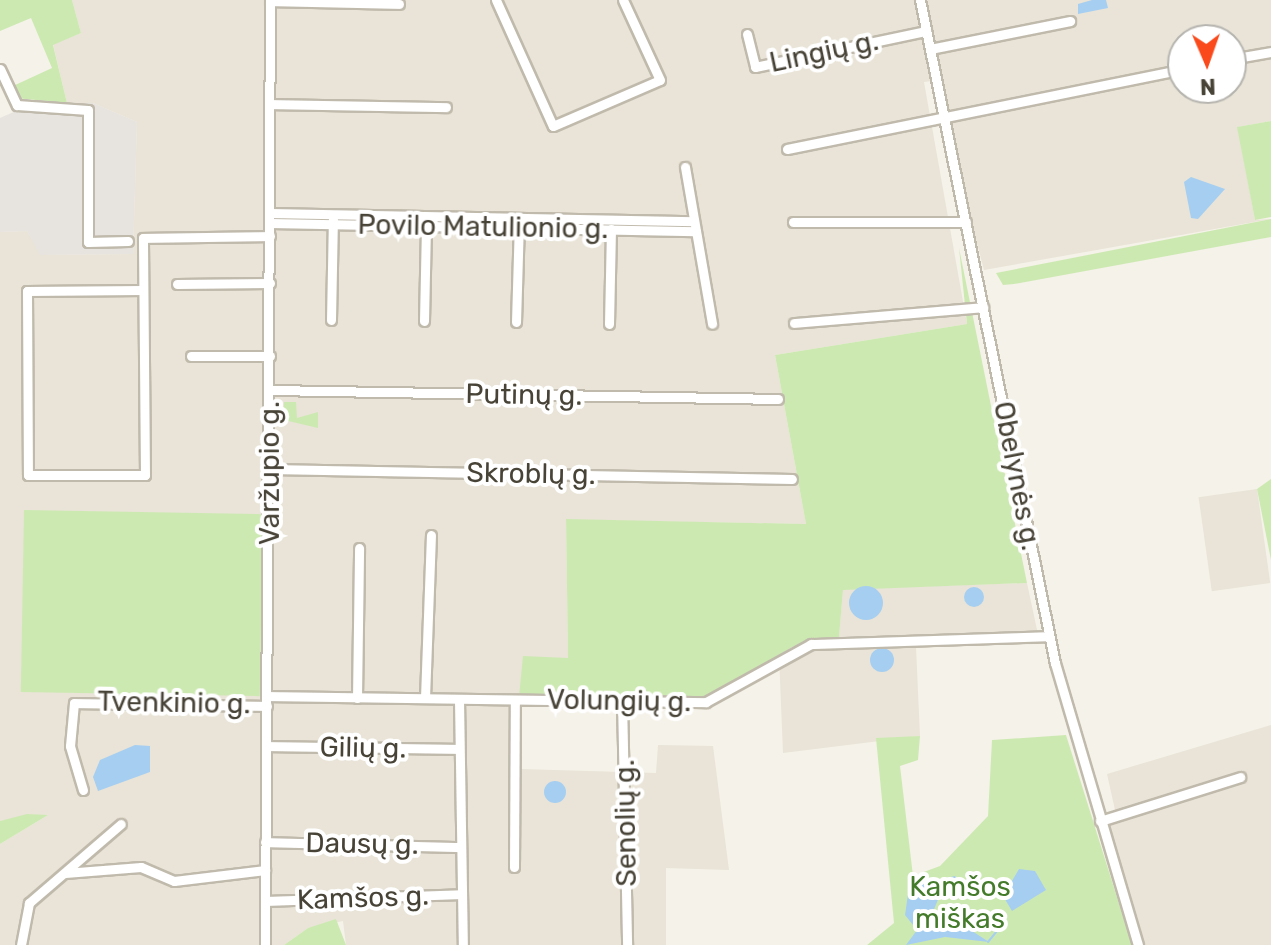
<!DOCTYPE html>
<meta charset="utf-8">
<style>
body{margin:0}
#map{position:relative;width:1271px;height:945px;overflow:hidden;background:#f5f2e9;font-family:Rubik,sans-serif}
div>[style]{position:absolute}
.residential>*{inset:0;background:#e9e4d7;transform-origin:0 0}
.industrial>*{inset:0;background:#e7e3de}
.green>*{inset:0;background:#cde9b2;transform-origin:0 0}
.water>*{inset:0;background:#a6cef1}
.round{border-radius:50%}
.stream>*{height:2px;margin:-1px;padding:0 1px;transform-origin:1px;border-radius:1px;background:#a6cef1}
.roads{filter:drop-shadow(2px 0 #c0baac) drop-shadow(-2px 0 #c0baac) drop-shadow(0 2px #c0baac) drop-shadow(0 -2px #c0baac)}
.minor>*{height:9px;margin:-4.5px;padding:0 4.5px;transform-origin:4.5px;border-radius:4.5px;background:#fff}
span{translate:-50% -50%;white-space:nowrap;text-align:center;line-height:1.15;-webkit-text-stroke:8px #fff;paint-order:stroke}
.street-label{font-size:28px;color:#484337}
.park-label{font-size:28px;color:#447b2a}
.north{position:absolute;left:1167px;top:24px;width:80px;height:80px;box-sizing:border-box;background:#fff;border:2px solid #b6b4af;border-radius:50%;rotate:178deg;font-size:22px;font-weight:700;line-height:32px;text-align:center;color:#484337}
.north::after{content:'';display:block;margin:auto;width:28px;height:36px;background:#fa4a1b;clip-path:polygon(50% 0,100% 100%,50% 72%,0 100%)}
</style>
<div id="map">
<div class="residential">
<i style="clip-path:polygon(evenodd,72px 0,1271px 0,1271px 121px,1238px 127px,1255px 220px,1271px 219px,984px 270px,943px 114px,932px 81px,924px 82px,967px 324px,775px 355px,806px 524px,566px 520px,568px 659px,519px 697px,520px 769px,656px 773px,658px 745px,713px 746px,729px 870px,666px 868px,666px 945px,346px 945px,343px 921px,308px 928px,284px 945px,0 945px,0 844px,48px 815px,0 821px,0 232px,27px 231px,41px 255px,133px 254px,137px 122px,93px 103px,67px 103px,53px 44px,81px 33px,72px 0,1183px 40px,1231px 40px,1231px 88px,1183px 88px,1183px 40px)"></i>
<i style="left:1257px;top:489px;width:95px;height:59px;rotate:82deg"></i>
<i style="clip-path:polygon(1027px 583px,1040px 644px,916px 647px,920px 736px,783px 753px,779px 655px,839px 636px,843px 589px)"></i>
<i style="clip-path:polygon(1271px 725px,1271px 945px,1144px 945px,1105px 815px,1115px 810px,1107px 774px)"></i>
</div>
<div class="industrial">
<i style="clip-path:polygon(34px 103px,93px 103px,137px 122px,133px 254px,40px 255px,27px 231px,0 232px,0 118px)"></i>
</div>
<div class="green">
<i style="clip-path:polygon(0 0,72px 0,81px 33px,53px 45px,67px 103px,15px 98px,13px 86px,52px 68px,31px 18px,0 31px)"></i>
<i style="clip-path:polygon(1271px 121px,1271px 217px,1255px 220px,1237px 127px)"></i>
<i style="clip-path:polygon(1271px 219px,1271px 237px,1014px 284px,1003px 285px,996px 273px)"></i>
<i style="clip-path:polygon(959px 248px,1027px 583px,843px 590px,839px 637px,792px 647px,710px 698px,519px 697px,523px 656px,568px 658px,566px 519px,806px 524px,775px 355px,967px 324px)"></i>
<i style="clip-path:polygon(284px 402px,296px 402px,297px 418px,318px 412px,318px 428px,284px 420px)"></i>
<i style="clip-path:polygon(1271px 479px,1271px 560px,1257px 489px)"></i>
<i style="left:24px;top:510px;width:239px;height:182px;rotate:1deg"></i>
<i style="clip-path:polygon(1066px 735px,1132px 945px,867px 945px,894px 923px,876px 738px,920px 736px,918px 760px,900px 766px,913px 876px,940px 866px,988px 816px,992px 740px)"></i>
<i style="clip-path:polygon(27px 814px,48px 815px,0 844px,0 821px)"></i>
<i style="clip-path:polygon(336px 919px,346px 945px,284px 945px,308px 928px)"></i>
</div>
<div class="water">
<i style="clip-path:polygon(1092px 0,1106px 0,1108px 8px,1078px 14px,1078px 4px)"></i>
<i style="clip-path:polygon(1191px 177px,1225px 189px,1198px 219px,1191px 218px,1184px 182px)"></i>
<i class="round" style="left:849px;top:586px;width:34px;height:34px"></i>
<i class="round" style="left:964px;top:587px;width:20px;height:20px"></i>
<i class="round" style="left:870px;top:648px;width:24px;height:24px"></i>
<i style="clip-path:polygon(135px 745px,150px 746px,150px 772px,98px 791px,93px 777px,100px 760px)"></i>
<i class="round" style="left:544px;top:781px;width:22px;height:22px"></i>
<i style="clip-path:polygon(1019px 869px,1035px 871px,1046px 890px,1012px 911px,1003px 896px)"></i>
<i style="clip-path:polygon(955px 876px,959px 883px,942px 890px,930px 919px,966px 927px,989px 942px,945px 937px,906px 945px,917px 930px,905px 915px,909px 887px)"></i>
</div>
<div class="stream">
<i style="left:988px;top:942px;width:27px;rotate:-51deg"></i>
</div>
<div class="roads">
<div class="minor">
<i style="left:496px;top:0;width:138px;rotate:65.7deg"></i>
<i style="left:553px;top:126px;width:116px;rotate:-23.3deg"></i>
<i style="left:660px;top:80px;width:88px;rotate:-114.8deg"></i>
<i style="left:920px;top:0;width:677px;rotate:78.49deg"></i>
<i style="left:1055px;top:663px;width:294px;rotate:73.6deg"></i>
<i style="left:270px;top:1px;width:129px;rotate:1.3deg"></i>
<i style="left:747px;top:34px;width:34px;rotate:76deg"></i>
<i style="left:755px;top:67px;width:175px;rotate:-11.9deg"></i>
<i style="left:930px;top:49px;width:143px;rotate:-11.3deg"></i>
<i style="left:1231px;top:59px;width:41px;rotate:-9.9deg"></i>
<i style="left:0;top:69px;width:40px;rotate:65deg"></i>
<i style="left:17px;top:105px;width:71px;rotate:4deg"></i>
<i style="left:88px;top:110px;width:132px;rotate:90deg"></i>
<i style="left:88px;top:242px;width:40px;rotate:-1.4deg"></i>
<i style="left:270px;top:104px;width:176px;rotate:1deg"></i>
<i style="left:787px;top:149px;width:404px;rotate:-11.4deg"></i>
<i style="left:685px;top:167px;width:159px;rotate:80.2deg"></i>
<i style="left:270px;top:213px;width:424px;rotate:1.1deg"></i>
<i style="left:793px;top:222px;width:173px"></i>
<i style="left:270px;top:223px;width:426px;rotate:1.1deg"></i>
<i style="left:177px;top:284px;width:93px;rotate:-0.6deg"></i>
<i style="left:143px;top:290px;width:116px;rotate:179.5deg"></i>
<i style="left:27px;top:291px;width:184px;rotate:89.7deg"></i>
<i style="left:28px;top:475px;width:117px"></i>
<i style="left:145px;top:475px;width:118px;rotate:-90.5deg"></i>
<i style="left:144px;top:357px;width:119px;rotate:-90.5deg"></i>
<i style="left:143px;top:238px;width:127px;rotate:-0.9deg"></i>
<i style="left:331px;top:320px;width:101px;rotate:-88.9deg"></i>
<i style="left:424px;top:321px;width:95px;rotate:-88.8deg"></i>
<i style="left:516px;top:322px;width:100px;rotate:-88.3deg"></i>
<i style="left:794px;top:323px;width:190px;rotate:-4.8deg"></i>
<i style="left:609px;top:324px;width:95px;rotate:-88.8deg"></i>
<i style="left:191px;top:356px;width:79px"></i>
<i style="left:270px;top:390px;width:508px;rotate:1.01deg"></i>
<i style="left:270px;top:469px;width:522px;rotate:1.1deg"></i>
<i style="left:268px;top:696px;width:438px;rotate:0.8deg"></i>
<i style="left:706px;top:702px;width:120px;rotate:-28.9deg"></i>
<i style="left:811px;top:644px;width:238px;rotate:-1.9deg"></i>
<i style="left:357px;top:698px;width:150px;rotate:-89.2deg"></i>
<i style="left:425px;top:698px;width:163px;rotate:-87.9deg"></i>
<i style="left:459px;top:699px;width:246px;rotate:89.1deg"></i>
<i style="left:622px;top:700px;width:245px;rotate:88.8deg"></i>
<i style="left:267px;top:746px;width:192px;rotate:0.9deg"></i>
<i style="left:83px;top:790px;width:46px;rotate:-106.5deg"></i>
<i style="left:70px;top:746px;width:43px;rotate:-84.7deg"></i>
<i style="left:74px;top:703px;width:193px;rotate:0.9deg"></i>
<i style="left:1100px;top:821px;width:147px;rotate:-17.4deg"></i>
<i style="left:265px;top:842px;width:195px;rotate:1.5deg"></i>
<i style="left:514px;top:867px;width:167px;rotate:-89.7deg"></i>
<i style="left:65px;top:873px;width:76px;rotate:-4.5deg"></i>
<i style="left:141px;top:867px;width:36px;rotate:23deg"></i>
<i style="left:174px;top:881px;width:92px;rotate:-6.9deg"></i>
<i style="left:265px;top:901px;width:197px;rotate:-2deg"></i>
<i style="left:21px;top:945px;width:43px;rotate:-79.2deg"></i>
<i style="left:29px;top:903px;width:121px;rotate:-40.7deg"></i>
<i style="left:265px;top:945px;width:945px;rotate:-89.7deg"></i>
</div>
</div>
<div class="street-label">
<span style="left:824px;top:52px;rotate:-12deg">Lingių g.</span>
<span style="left:483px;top:227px;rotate:1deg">Povilo Matulionio g.</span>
<span style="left:524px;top:395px;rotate:1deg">Putinų g.</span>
<span style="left:270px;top:473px;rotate:-90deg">Varžupio g.</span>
<span style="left:531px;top:474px;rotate:1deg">Skroblų g.</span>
<span style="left:1017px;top:476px;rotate:79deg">Obelynės g.</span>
<span style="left:619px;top:701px;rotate:1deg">Volungių g.</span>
<span style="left:174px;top:703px;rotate:1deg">Tvenkinio g.</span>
<span style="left:363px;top:748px;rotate:1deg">Gilių g.</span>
<span style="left:626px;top:823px;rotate:-91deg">Senolių g.</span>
<span style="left:362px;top:844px;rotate:1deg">Dausų g.</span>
<span style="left:363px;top:898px;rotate:-2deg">Kamšos g.</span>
</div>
<div class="park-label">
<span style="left:960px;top:903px">Kamšos<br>miškas</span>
</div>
<div class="north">N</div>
</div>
